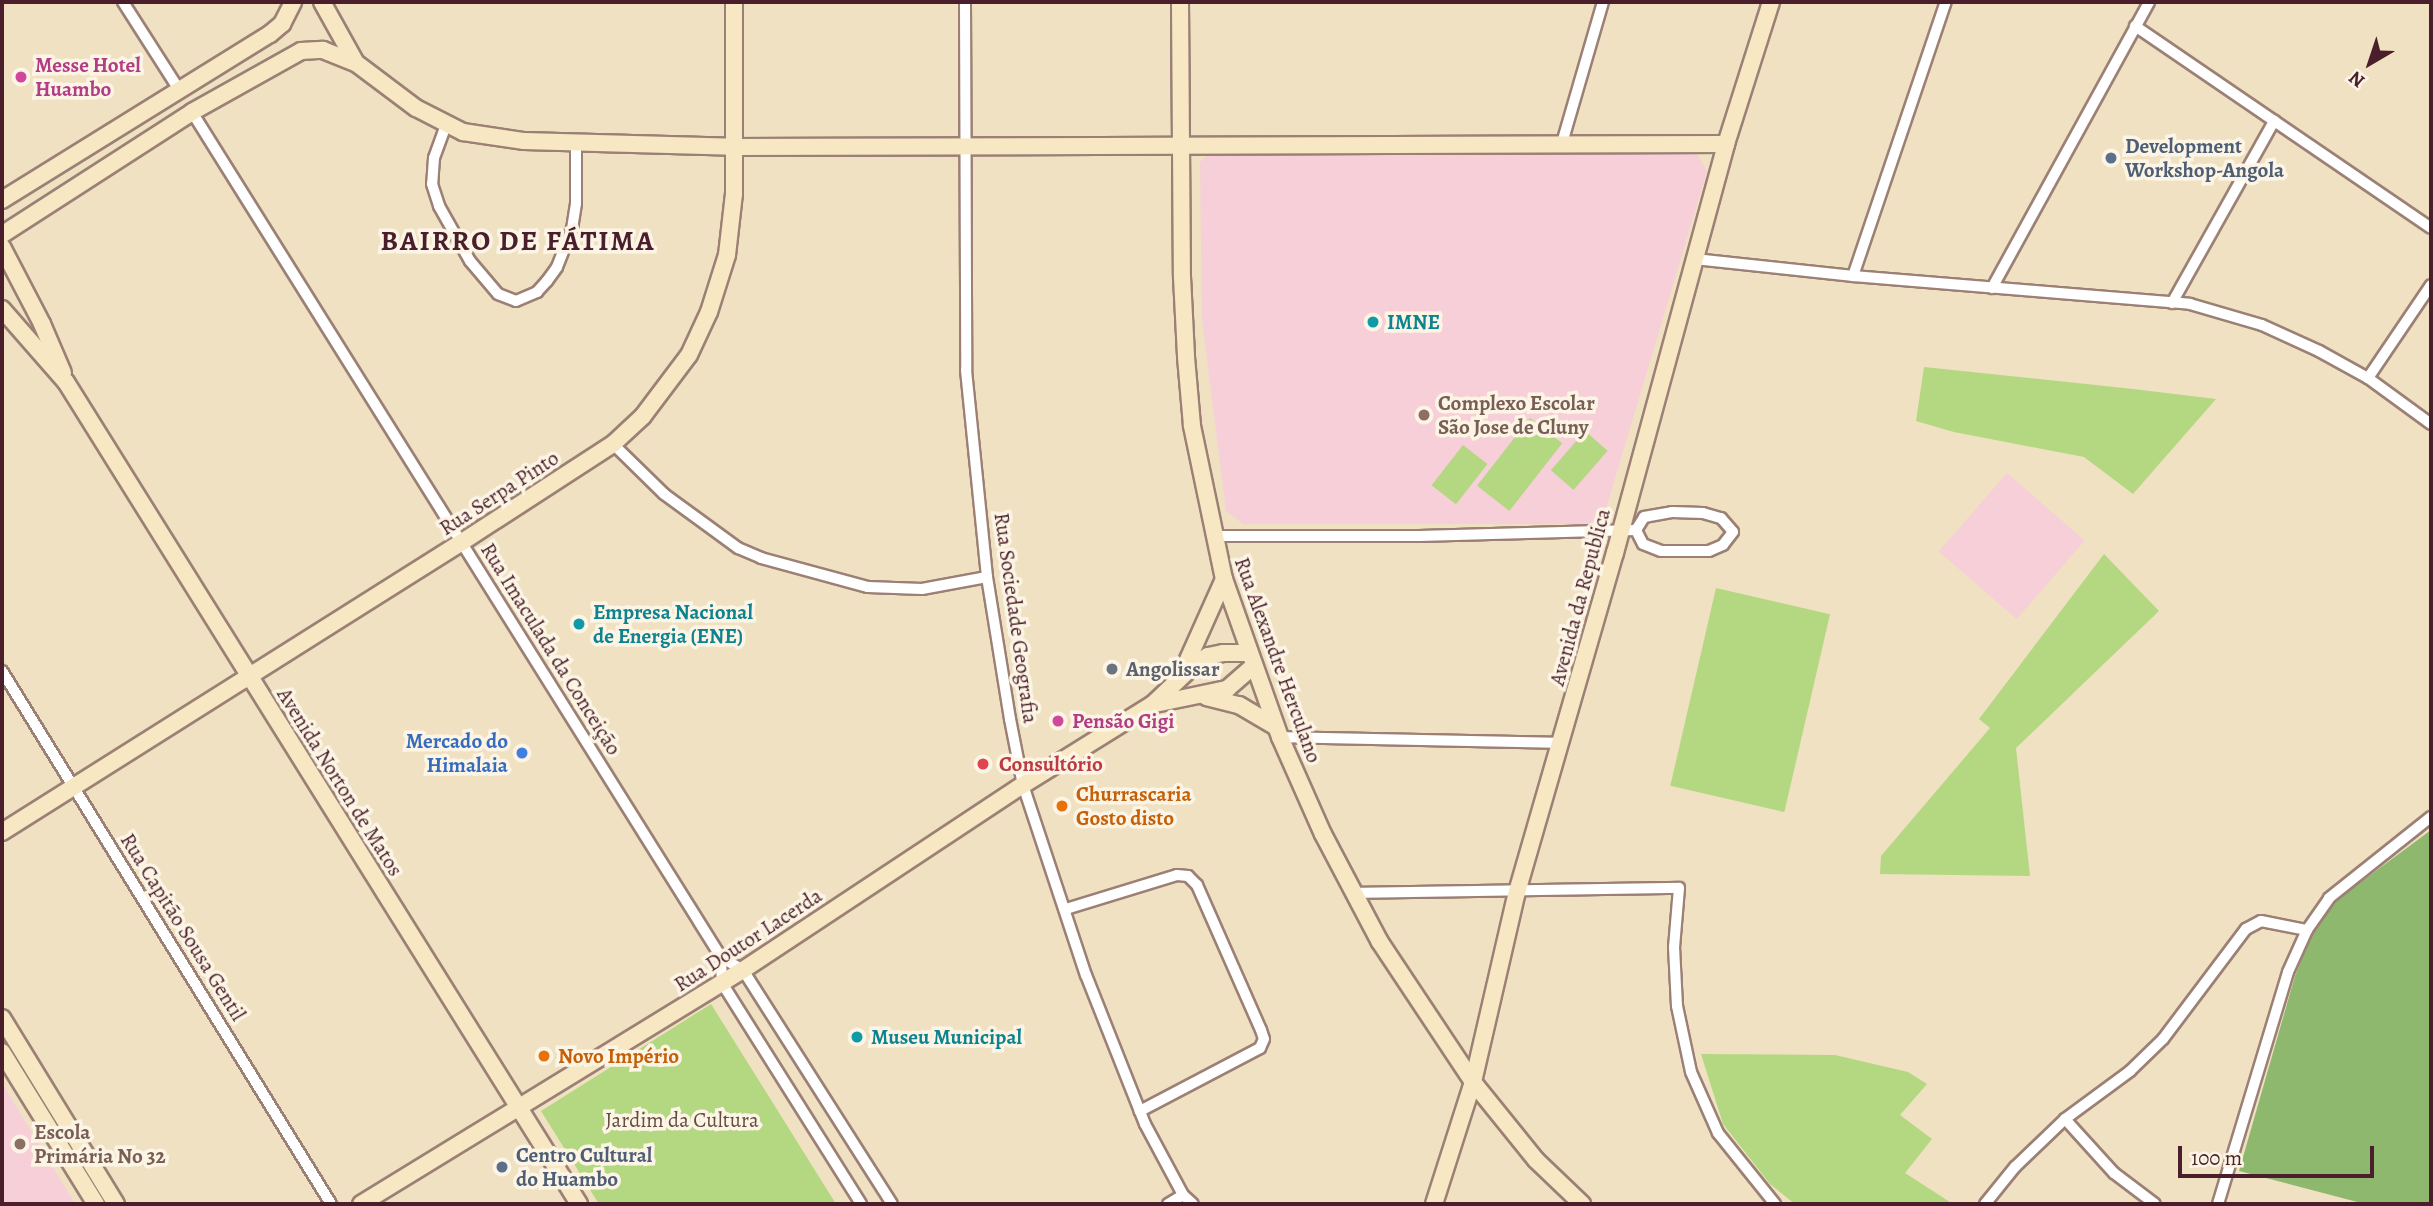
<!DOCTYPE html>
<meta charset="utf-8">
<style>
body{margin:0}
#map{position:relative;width:2433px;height:1206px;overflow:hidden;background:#efe1c1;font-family:Alegreya,serif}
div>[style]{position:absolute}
.built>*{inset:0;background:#f6cfd8;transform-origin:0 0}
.green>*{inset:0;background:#b4d881;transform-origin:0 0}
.forest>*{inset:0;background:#8fb86f}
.roads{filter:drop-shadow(2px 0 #9c8076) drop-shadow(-2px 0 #9c8076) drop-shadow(0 2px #9c8076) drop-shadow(0 -2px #9c8076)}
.street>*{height:10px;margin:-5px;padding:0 5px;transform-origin:5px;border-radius:5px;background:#fff}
.secondary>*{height:16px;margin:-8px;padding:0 8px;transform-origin:8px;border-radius:8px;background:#f7e8c3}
.dots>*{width:19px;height:19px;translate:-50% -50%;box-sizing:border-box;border:4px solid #fcf5e5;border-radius:50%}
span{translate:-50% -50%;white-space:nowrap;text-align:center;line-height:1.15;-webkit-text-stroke:7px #fcf5e5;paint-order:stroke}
.hotel-label{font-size:21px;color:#b23c85;font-weight:700}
.left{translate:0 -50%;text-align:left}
.service-label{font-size:21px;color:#4e5e75;font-weight:700}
.culture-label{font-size:21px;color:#0d838f;font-weight:700}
.education-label{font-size:21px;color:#785e54;font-weight:700}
.street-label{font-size:21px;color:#4a1f2b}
.worship-label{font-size:21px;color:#5b616d;font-weight:700}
.shop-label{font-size:21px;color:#366cbe;font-weight:700}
.right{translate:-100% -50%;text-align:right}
.health-label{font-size:21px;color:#be3a42;font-weight:700}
.food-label{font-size:21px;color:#c56008;font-weight:700}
.park-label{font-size:21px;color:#644d40}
.district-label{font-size:28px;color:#4a1f2b;font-weight:700;letter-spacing:2px}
.frame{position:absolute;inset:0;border:4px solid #4a1f2b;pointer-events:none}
.north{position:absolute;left:2335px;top:28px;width:70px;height:70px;-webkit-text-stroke:5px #fcf5e5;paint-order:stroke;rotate:219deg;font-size:19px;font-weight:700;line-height:28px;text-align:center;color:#4a1f2b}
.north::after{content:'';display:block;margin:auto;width:24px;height:32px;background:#4a1f2b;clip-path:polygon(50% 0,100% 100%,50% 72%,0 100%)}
.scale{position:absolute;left:2178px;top:1146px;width:196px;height:32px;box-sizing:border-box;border:4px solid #4a1f2b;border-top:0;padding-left:9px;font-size:21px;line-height:24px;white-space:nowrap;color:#4a1f2b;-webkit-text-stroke:5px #fcf5e5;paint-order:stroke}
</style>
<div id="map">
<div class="built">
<i style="clip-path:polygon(1694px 150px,1707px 171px,1604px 515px,1591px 524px,1243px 524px,1226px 511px,1202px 319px,1200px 162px,1208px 155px)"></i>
<i style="left:2007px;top:473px;width:103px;height:104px;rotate:41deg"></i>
<i style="clip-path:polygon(2px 1083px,75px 1204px,2px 1204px)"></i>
</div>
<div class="green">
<i style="clip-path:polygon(1924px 367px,2133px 389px,2216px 399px,2133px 494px,2084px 457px,1954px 432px,1916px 421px)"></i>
<i style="left:1530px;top:418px;width:41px;height:86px;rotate:38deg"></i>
<i style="left:1585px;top:431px;width:30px;height:52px;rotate:41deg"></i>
<i style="left:1463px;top:445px;width:31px;height:51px;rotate:38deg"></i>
<i style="clip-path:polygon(2104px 554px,2159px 611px,2016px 748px,2030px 876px,1880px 874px,1881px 856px,1990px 728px,1979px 719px)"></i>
<i style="left:1716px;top:588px;width:117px;height:203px;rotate:13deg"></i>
<i style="clip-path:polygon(711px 1004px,836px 1204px,599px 1204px,541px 1111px)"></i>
<i style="clip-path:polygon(1701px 1054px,1835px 1055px,1908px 1072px,1927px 1084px,1900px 1115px,1932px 1139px,1905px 1173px,1953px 1204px,1795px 1204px,1770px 1184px,1723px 1124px)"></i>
</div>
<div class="forest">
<i style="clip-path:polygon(2431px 830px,2431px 1204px,2365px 1204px,2239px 1171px,2295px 976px,2311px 936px,2334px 902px)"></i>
</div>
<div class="roads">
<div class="street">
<i style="left:123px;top:2px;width:106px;rotate:57.4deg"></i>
<i style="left:965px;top:2px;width:368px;rotate:89.8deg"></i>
<i style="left:966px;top:370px;width:208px;rotate:84.2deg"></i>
<i style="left:987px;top:577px;width:144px;rotate:80.8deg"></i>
<i style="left:1010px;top:719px;width:67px;rotate:78.9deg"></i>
<i style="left:1023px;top:785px;width:200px;rotate:71.7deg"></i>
<i style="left:1086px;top:975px;width:160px;rotate:68.4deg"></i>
<i style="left:1145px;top:1124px;width:81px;rotate:61.8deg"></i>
<i style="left:1183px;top:1195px;width:13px;rotate:42deg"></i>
<i style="left:2135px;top:26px;width:358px;rotate:34.3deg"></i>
<i style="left:192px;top:112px;width:997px;rotate:57.95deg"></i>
<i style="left:721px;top:957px;width:26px;rotate:31deg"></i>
<i style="left:743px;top:970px;width:277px;rotate:57.5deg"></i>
<i style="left:446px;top:125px;width:35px;rotate:110deg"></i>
<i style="left:434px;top:158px;width:26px;rotate:94deg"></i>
<i style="left:432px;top:184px;width:23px;rotate:72deg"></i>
<i style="left:439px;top:206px;width:63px;rotate:60.6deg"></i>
<i style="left:470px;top:261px;width:43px;rotate:49.7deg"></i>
<i style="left:498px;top:294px;width:19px;rotate:21deg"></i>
<i style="left:516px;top:301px;width:23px;rotate:-23deg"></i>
<i style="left:537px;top:292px;width:15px;rotate:-48deg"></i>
<i style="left:547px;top:281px;width:17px;rotate:-54deg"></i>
<i style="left:557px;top:267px;width:41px;rotate:-68.5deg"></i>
<i style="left:572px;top:229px;width:26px;rotate:-81deg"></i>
<i style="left:576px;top:203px;width:61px;rotate:-90deg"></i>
<i style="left:1562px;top:143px;width:147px;rotate:-73.8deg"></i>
<i style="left:1695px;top:259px;width:159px;rotate:6.1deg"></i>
<i style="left:1853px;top:276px;width:338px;rotate:4.7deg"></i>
<i style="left:2190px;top:304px;width:75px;rotate:16.3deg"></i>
<i style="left:2262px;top:325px;width:63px;rotate:24.5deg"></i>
<i style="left:2319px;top:351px;width:56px;rotate:28.9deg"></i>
<i style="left:2368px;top:378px;width:78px;rotate:36.1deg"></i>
<i style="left:1853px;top:276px;width:289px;rotate:-71.3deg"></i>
<i style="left:1992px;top:288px;width:326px;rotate:-61.2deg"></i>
<i style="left:2172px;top:303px;width:209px;rotate:-60.7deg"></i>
<i style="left:2368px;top:378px;width:112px;rotate:-55.9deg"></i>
<i style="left:613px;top:444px;width:71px;rotate:44.4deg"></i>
<i style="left:664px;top:494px;width:92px;rotate:36.1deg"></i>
<i style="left:738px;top:548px;width:25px;rotate:23deg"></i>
<i style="left:761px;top:558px;width:111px;rotate:15.2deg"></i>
<i style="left:868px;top:587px;width:54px;rotate:2.1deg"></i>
<i style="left:922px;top:589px;width:66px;rotate:-10.5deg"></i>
<i style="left:1672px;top:512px;width:31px;rotate:2deg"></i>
<i style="left:1703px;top:513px;width:19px;rotate:16deg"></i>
<i style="left:1721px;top:518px;width:18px;rotate:49deg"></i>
<i style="left:1733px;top:532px;width:16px;rotate:128deg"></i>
<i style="left:1723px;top:545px;width:15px;rotate:157deg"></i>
<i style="left:1709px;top:551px;width:48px;rotate:180deg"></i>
<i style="left:1661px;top:551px;width:19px;rotate:-159deg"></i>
<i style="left:1643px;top:544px;width:16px;rotate:-117deg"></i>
<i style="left:1636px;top:530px;width:15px;rotate:-58deg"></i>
<i style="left:1644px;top:517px;width:28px;rotate:-10deg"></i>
<i style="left:1213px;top:536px;width:206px"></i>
<i style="left:1419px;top:536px;width:217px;rotate:-1.6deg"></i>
<i style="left:2px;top:671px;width:626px;rotate:58.31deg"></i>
<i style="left:1280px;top:737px;width:282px;rotate:1.2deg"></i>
<i style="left:1353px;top:893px;width:326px;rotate:-0.9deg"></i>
<i style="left:1679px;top:888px;width:59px;rotate:94.8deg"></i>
<i style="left:1674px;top:947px;width:59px;rotate:87.1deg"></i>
<i style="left:1677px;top:1006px;width:67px;rotate:78deg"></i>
<i style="left:1691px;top:1072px;width:67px;rotate:66.1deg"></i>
<i style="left:1718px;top:1133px;width:91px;rotate:51.2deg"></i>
<i style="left:1066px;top:909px;width:116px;rotate:-17deg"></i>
<i style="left:1177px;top:875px;width:11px;rotate:5deg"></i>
<i style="left:1188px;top:876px;width:13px;rotate:45deg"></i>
<i style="left:1197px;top:885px;width:158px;rotate:66.2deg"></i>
<i style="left:1261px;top:1030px;width:9px;rotate:72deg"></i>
<i style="left:1264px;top:1039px;width:10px;rotate:114deg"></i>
<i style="left:1260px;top:1048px;width:136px;rotate:152.3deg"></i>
<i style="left:721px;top:957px;width:26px;rotate:88deg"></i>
<i style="left:722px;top:983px;width:261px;rotate:57.8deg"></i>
<i style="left:2065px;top:1119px;width:73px;rotate:47.8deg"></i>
<i style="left:2114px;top:1173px;width:51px;rotate:37.1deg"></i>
<i style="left:1168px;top:1204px;width:17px;rotate:-31deg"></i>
<i style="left:1985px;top:1204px;width:48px;rotate:-51deg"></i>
<i style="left:2015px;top:1167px;width:69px;rotate:-43.8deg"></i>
<i style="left:2065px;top:1119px;width:81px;rotate:-36.4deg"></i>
<i style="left:2130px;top:1071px;width:46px;rotate:-44.1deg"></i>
<i style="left:2163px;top:1039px;width:138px;rotate:-53deg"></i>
<i style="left:2246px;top:929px;width:17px;rotate:-28deg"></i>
<i style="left:2261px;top:921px;width:47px;rotate:11.1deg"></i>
<i style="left:2218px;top:1204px;width:242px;rotate:-73.2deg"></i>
<i style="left:2288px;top:972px;width:46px;rotate:-65.7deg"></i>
<i style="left:2307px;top:930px;width:39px;rotate:-55deg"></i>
<i style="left:2329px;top:898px;width:130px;rotate:-38.5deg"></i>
</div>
<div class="secondary">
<i style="left:322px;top:2px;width:70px;rotate:60.9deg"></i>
<i style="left:356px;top:63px;width:75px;rotate:36.9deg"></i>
<i style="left:416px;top:108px;width:53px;rotate:27.1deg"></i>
<i style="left:463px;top:132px;width:62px;rotate:8.4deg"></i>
<i style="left:524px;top:141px;width:209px;rotate:1.6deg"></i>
<i style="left:733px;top:147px;width:993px;rotate:-0.17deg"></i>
<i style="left:1180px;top:2px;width:275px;rotate:89.6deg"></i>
<i style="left:1182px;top:277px;width:80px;rotate:87.1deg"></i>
<i style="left:1186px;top:357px;width:69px;rotate:85deg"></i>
<i style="left:1192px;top:426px;width:156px;rotate:78.2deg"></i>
<i style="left:1224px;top:579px;width:168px;rotate:70.5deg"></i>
<i style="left:1280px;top:737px;width:106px;rotate:66.1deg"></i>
<i style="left:1323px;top:834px;width:122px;rotate:62.2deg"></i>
<i style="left:1380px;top:942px;width:168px;rotate:56.4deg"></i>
<i style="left:1473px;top:1082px;width:100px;rotate:51.1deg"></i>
<i style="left:1536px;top:1160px;width:64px;rotate:43.7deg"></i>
<i style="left:2px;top:200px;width:315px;rotate:-31.8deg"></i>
<i style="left:270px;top:34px;width:16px;rotate:-40deg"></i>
<i style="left:282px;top:24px;width:25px;rotate:-63deg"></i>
<i style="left:3px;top:234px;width:225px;rotate:-32.8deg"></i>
<i style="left:192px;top:112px;width:125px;rotate:-29.2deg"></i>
<i style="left:301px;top:51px;width:22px;rotate:-3deg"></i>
<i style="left:323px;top:50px;width:35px;rotate:22deg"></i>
<i style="left:2px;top:247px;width:87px;rotate:62.5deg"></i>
<i style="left:42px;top:324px;width:53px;rotate:66.8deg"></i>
<i style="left:2px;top:309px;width:97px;rotate:48.8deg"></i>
<i style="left:66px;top:382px;width:969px;rotate:58.03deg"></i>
<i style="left:1182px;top:673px;width:103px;rotate:-65.9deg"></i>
<i style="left:1206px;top:697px;width:34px;rotate:14deg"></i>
<i style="left:1239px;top:705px;width:43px;rotate:30.7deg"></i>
<i style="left:1155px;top:704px;width:74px;rotate:-11.8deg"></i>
<i style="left:1227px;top:689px;width:35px;rotate:-41deg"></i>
<i style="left:2px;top:832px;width:544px;rotate:-32.23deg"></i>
<i style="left:462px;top:542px;width:180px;rotate:-33deg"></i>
<i style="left:613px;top:444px;width:41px;rotate:-43deg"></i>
<i style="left:643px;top:416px;width:76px;rotate:-53deg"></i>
<i style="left:689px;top:355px;width:47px;rotate:-65.1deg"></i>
<i style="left:709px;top:312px;width:60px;rotate:-72.5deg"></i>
<i style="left:727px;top:255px;width:61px;rotate:-83.5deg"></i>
<i style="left:734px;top:194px;width:192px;rotate:-90deg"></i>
<i style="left:2px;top:1018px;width:218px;rotate:58.5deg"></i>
<i style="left:2px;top:1052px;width:179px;rotate:58.3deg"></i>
<i style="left:361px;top:1204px;width:448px;rotate:-31.5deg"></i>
<i style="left:743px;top:970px;width:336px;rotate:-33.5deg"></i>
<i style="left:1023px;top:785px;width:153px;rotate:-31.9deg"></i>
<i style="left:1153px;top:704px;width:55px;rotate:-43.5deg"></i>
<i style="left:1193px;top:666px;width:18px;rotate:-34deg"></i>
<i style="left:1208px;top:656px;width:15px;rotate:-11deg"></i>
<i style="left:1223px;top:653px;width:26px"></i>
<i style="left:1434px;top:1204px;width:128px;rotate:-72.3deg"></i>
<i style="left:1473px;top:1082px;width:195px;rotate:-77deg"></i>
<i style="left:1517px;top:892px;width:353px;rotate:-73.9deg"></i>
<i style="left:1615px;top:553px;width:424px;rotate:-74.8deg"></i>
<i style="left:1726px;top:144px;width:149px;rotate:-72.4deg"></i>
</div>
</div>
<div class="dots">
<i style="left:21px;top:77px;background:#d1479c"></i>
<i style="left:2111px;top:158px;background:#5c6f8a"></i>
<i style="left:1373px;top:322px;background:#0f9aa8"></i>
<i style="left:1424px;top:415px;background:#8d6e63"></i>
<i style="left:579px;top:624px;background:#0f9aa8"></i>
<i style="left:1112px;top:669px;background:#6b7280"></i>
<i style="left:1058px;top:721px;background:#d1479c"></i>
<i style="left:522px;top:753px;background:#3f7fe0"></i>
<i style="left:983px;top:764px;background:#e0444e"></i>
<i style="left:1062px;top:806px;background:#e8710a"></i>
<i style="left:857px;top:1037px;background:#0f9aa8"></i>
<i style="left:544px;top:1056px;background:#e8710a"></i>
<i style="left:20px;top:1144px;background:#8d6e63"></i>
<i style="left:502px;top:1167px;background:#5c6f8a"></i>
</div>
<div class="hotel-label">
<span class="left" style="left:35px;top:77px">Messe Hotel<br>Huambo</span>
<span class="left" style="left:1072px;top:721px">Pensão Gigi</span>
</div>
<div class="service-label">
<span class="left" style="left:2125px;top:158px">Development<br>Workshop-Angola</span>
<span class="left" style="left:516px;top:1167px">Centro Cultural<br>do Huambo</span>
</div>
<div class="culture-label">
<span class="left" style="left:1387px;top:322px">IMNE</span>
<span class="left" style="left:593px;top:624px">Empresa Nacional<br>de Energia (ENE)</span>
<span class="left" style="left:871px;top:1037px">Museu Municipal</span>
</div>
<div class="education-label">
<span class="left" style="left:1438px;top:415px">Complexo Escolar<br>São Jose de Cluny</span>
<span class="left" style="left:34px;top:1144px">Escola<br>Primária No 32</span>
</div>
<div class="street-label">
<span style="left:499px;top:493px;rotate:-33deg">Rua Serpa Pinto</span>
<span style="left:1580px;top:597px;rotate:-75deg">Avenida da Republica</span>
<span style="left:1016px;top:618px;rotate:82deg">Rua Sociedade Geografia</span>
<span style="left:551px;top:649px;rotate:58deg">Rua Imaculada da Conceição</span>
<span style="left:1278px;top:660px;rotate:70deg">Rua Alexandre Herculano</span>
<span style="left:340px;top:782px;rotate:58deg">Avenida Norton de Matos</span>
<span style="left:183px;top:927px;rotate:58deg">Rua Capitão Sousa Gentil</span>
<span style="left:748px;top:940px;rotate:-33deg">Rua Doutor Lacerda</span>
</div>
<div class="worship-label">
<span class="left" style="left:1126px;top:669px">Angolissar</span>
</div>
<div class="shop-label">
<span class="right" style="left:508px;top:753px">Mercado do<br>Himalaia</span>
</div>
<div class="health-label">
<span class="left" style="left:999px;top:764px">Consultório</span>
</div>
<div class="food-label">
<span class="left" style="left:1076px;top:806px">Churrascaria<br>Gosto disto</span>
<span class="left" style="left:558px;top:1056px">Novo Império</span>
</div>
<div class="park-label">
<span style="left:682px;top:1120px">Jardim da Cultura</span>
</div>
<div class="district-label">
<span style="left:518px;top:241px">BAIRRO DE FÁTIMA</span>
</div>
<div class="frame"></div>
<div class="north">N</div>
<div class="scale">100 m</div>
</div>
